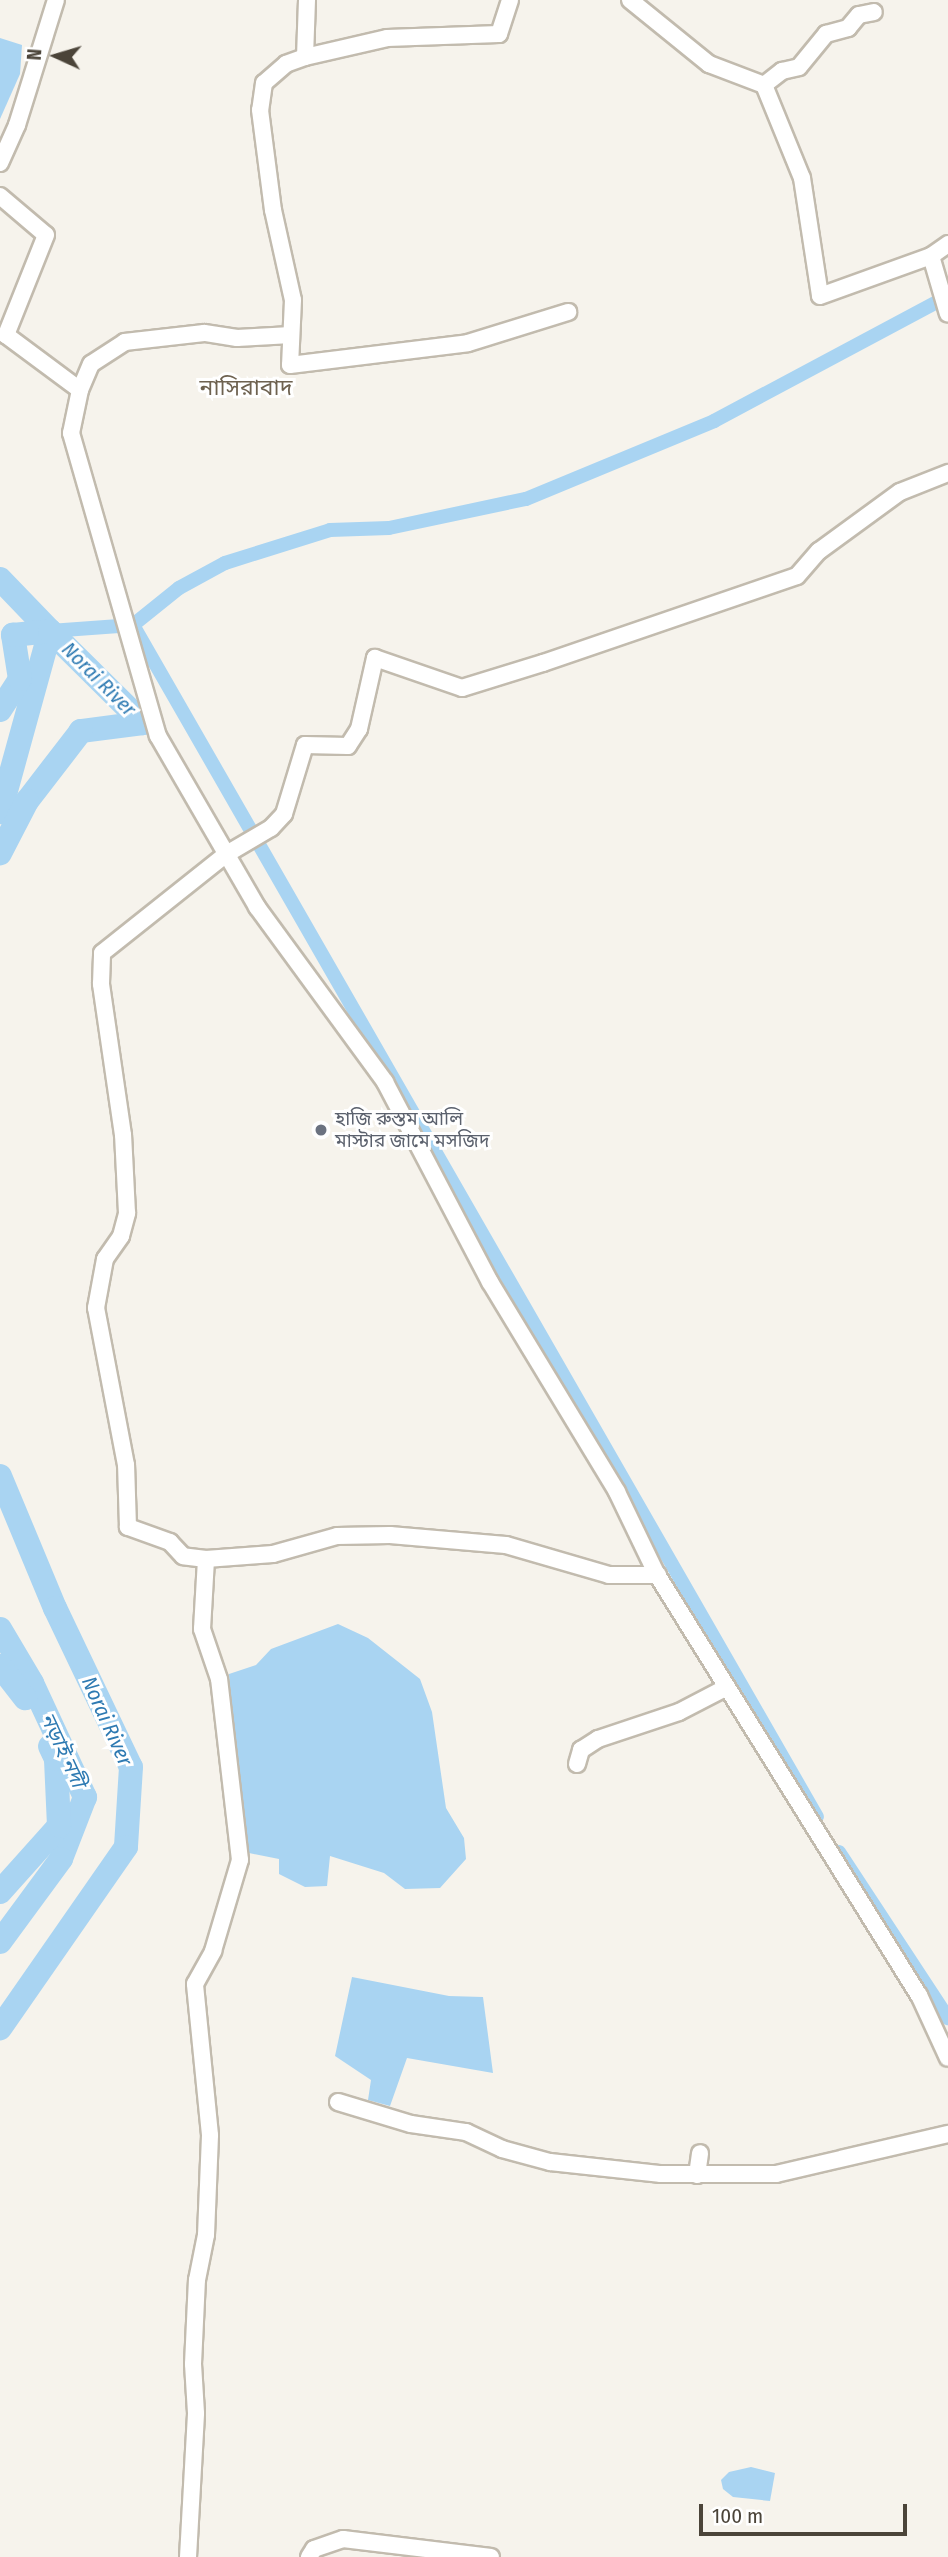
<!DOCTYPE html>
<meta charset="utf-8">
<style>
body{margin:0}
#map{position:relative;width:948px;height:2557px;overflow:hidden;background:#f6f3ec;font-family:"Fira Sans Condensed","Noto Sans Bengali",sans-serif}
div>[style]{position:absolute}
.water>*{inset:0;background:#a9d4f2}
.canal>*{height:14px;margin:-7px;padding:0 7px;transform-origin:7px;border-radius:7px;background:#a9d4f2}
.river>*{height:24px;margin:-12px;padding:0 12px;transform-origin:12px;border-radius:12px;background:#a9d4f2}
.roads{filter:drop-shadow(2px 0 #c2bbae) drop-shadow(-2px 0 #c2bbae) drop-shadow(0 2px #c2bbae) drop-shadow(0 -2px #c2bbae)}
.street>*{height:16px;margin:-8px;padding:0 8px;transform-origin:8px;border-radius:8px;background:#fff}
.dots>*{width:19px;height:19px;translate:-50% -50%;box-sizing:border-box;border:4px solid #fff;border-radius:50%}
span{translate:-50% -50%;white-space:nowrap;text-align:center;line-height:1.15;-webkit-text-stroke:6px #fff;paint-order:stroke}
.worship-label{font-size:19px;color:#5b616d}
.left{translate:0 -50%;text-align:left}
.water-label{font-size:21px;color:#2e7ab2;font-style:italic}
.quarter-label{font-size:23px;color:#6e6250}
.north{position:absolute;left:21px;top:21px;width:70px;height:70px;-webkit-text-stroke:5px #fff;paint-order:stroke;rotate:274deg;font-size:19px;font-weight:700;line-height:28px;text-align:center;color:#4b4439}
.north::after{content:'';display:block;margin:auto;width:24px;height:32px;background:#4b4439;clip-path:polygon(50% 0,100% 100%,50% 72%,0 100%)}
.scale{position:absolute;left:699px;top:2504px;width:208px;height:32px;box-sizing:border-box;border:4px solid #4b4439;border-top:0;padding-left:9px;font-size:21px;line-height:24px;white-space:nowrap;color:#4b4439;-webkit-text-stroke:5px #fff;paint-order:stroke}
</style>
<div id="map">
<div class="water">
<i style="clip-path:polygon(0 38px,22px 45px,20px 74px,0 119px)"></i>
<i style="clip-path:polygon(338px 1624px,368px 1638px,420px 1679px,432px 1712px,446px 1808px,464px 1838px,466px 1859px,440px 1888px,405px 1889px,384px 1873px,330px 1856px,327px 1886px,305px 1887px,279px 1874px,279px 1859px,249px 1853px,235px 1786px,229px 1674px,256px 1665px,271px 1649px)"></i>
<i style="clip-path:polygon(352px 1977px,449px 1996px,483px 1997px,493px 2073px,407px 2058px,390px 2106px,368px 2100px,371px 2080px,335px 2056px)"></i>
<i style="clip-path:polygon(751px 2467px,775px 2473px,770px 2501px,733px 2497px,723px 2489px,721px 2480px,729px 2472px)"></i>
</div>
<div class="canal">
<i style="left:133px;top:625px;width:1374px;rotate:60.15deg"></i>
<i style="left:50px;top:631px;width:83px;rotate:-4.1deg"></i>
<i style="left:133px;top:625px;width:59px;rotate:-38.8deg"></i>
<i style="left:179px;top:588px;width:52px;rotate:-28.5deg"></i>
<i style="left:225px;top:563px;width:110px;rotate:-17.4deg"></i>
<i style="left:330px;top:530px;width:59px;rotate:-1.9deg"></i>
<i style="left:389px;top:528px;width:140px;rotate:-12deg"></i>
<i style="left:526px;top:499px;width:204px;rotate:-22.5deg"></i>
<i style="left:714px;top:421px;width:265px;rotate:-28.1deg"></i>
<i style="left:839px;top:1852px;width:199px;rotate:56.7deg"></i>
</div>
<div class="river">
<i style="left:0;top:579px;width:72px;rotate:46.1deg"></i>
<i style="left:50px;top:631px;width:188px;rotate:105.4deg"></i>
<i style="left:0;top:710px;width:37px;rotate:-57deg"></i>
<i style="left:20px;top:679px;width:45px;rotate:-99deg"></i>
<i style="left:13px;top:635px;width:37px;rotate:-6deg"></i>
<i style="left:50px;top:631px;width:131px;rotate:44.7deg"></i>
<i style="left:143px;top:723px;width:63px;rotate:172.6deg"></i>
<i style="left:81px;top:731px;width:88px;rotate:127.6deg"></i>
<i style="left:27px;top:801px;width:59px;rotate:117.4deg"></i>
<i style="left:0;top:1476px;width:143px;rotate:67.4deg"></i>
<i style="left:55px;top:1608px;width:176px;rotate:64.5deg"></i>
<i style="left:131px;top:1767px;width:80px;rotate:93.6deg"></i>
<i style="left:126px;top:1847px;width:221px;rotate:124.8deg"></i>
<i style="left:0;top:1629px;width:63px;rotate:59.3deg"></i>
<i style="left:32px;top:1683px;width:126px;rotate:65.1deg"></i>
<i style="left:85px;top:1797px;width:66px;rotate:111.2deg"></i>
<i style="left:61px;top:1859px;width:103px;rotate:126.3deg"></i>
<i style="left:0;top:1666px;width:41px;rotate:52deg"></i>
<i style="left:0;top:1892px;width:89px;rotate:-48.2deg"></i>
<i style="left:59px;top:1826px;width:67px;rotate:-92.6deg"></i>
<i style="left:56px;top:1759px;width:14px;rotate:-115deg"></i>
</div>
<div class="roads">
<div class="street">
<i style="left:307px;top:0;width:57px;rotate:92deg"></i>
<i style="left:305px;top:57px;width:20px;rotate:160deg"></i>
<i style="left:286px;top:64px;width:29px;rotate:139deg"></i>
<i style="left:264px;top:83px;width:27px;rotate:98deg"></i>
<i style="left:260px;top:110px;width:101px;rotate:82.6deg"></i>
<i style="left:273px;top:210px;width:92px;rotate:77.5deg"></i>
<i style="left:293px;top:300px;width:65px;rotate:92.6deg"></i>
<i style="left:290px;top:365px;width:179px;rotate:-7deg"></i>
<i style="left:468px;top:343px;width:105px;rotate:-17.2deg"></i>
<i style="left:630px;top:0;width:102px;rotate:39deg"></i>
<i style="left:709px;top:64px;width:59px;rotate:20.9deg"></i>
<i style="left:764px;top:85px;width:100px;rotate:67.8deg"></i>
<i style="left:802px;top:178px;width:119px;rotate:81.3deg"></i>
<i style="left:820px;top:296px;width:118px;rotate:-19.8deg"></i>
<i style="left:931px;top:256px;width:60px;rotate:73.7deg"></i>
<i style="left:305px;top:57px;width:84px;rotate:-13deg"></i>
<i style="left:387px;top:38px;width:112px;rotate:-2deg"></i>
<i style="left:499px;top:34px;width:36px;rotate:-72deg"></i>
<i style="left:764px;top:85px;width:23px;rotate:-38deg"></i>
<i style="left:782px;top:71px;width:17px;rotate:-13deg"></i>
<i style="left:799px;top:67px;width:43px;rotate:-50.7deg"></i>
<i style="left:826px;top:34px;width:23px;rotate:-15deg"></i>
<i style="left:848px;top:28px;width:17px;rotate:-50deg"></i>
<i style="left:859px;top:15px;width:15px;rotate:-11deg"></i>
<i style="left:0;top:163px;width:42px;rotate:-65.9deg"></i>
<i style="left:17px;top:125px;width:131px;rotate:-72.7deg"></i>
<i style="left:0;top:196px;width:60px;rotate:40.3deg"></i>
<i style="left:46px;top:235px;width:108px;rotate:111.8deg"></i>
<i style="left:6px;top:335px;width:92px;rotate:36.6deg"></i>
<i style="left:931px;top:256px;width:21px;rotate:-35deg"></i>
<i style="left:291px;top:335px;width:54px;rotate:176.8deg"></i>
<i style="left:237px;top:338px;width:33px;rotate:-171deg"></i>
<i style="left:204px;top:333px;width:80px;rotate:173.5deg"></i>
<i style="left:125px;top:342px;width:40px;rotate:147.1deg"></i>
<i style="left:91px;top:364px;width:28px;rotate:113deg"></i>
<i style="left:80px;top:390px;width:44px;rotate:101.8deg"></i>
<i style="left:71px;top:433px;width:315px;rotate:74deg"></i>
<i style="left:158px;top:736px;width:198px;rotate:59.9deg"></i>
<i style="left:257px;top:907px;width:217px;rotate:53.8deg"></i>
<i style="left:385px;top:1082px;width:226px;rotate:62.3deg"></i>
<i style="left:490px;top:1282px;width:245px;rotate:58.8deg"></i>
<i style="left:617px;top:1492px;width:90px;rotate:64.3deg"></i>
<i style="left:656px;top:1573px;width:497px;rotate:58.1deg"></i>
<i style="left:919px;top:1995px;width:69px;rotate:65.3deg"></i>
<i style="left:206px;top:1559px;width:67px;rotate:-4.3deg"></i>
<i style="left:273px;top:1554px;width:66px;rotate:-15.7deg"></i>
<i style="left:337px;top:1536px;width:53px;rotate:-1.1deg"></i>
<i style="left:390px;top:1535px;width:116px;rotate:4.9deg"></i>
<i style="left:506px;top:1545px;width:107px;rotate:16.2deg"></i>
<i style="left:609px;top:1575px;width:49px"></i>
<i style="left:577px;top:1764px;width:15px;rotate:-74deg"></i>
<i style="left:581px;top:1750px;width:20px;rotate:-33deg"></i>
<i style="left:598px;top:1739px;width:85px;rotate:-18.4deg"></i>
<i style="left:679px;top:1712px;width:54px;rotate:-27.5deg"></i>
<i style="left:338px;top:2102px;width:76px;rotate:16.8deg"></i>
<i style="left:411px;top:2124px;width:56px;rotate:8.3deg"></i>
<i style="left:466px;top:2132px;width:40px;rotate:25deg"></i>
<i style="left:502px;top:2149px;width:50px;rotate:15.2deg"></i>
<i style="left:550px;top:2162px;width:112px;rotate:6.2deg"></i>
<i style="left:661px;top:2174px;width:115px"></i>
<i style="left:776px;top:2174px;width:177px;rotate:-13.1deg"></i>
<i style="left:697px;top:2175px;width:22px;rotate:-82deg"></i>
<i style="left:188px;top:2557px;width:144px;rotate:-86.8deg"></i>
<i style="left:196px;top:2413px;width:49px;rotate:-93.5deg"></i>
<i style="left:193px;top:2364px;width:84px;rotate:-87.3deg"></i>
<i style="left:197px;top:2280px;width:46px;rotate:-78.7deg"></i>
<i style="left:206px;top:2235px;width:100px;rotate:-87.7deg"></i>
<i style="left:210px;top:2135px;width:152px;rotate:-95.7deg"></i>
<i style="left:195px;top:1984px;width:38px;rotate:-61deg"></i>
<i style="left:213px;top:1951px;width:95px;rotate:-73.5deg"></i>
<i style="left:240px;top:1860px;width:182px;rotate:-96.6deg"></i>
<i style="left:219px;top:1679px;width:53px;rotate:-108.8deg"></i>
<i style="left:202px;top:1629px;width:70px;rotate:-86.7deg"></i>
<i style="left:206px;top:1559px;width:23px;rotate:-173deg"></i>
<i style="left:183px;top:1556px;width:19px;rotate:-133deg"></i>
<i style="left:170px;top:1542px;width:45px;rotate:-160.3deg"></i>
<i style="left:128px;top:1527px;width:62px;rotate:-91.8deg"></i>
<i style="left:126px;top:1465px;width:160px;rotate:-100.8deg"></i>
<i style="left:96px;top:1308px;width:50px;rotate:-79.6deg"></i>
<i style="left:105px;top:1259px;width:28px;rotate:-55deg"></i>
<i style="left:121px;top:1236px;width:24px;rotate:-75deg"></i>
<i style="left:127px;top:1213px;width:78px;rotate:-92.9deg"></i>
<i style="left:123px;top:1135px;width:153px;rotate:-98.3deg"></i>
<i style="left:101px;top:984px;width:31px;rotate:-88deg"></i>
<i style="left:102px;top:953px;width:157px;rotate:-38.5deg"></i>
<i style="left:225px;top:855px;width:53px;rotate:-30.4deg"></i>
<i style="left:271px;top:828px;width:19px;rotate:-47deg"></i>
<i style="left:284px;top:814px;width:72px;rotate:-73.1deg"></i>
<i style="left:305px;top:745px;width:43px;rotate:1.3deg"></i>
<i style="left:348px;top:746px;width:20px;rotate:-57deg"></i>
<i style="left:359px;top:729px;width:73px;rotate:-77.3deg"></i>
<i style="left:375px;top:658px;width:92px;rotate:19deg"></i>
<i style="left:462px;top:688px;width:85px;rotate:-17.2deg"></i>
<i style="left:543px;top:663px;width:268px;rotate:-18.9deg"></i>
<i style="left:797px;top:576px;width:33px;rotate:-49deg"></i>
<i style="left:819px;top:551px;width:100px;rotate:-36.1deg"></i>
<i style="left:900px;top:492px;width:52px;rotate:-21.6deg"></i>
<i style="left:309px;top:2557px;width:9px;rotate:-58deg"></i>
<i style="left:314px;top:2549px;width:31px;rotate:-19deg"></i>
<i style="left:343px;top:2539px;width:149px;rotate:6.9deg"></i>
</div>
</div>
<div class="dots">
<i style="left:321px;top:1130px;background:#6b7280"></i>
</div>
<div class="worship-label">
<span class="left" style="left:335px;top:1130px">হাজি রুস্তম আলি<br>মাস্টার জামে মসজিদ</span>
</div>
<div class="water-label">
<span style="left:99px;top:679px;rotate:45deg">Norai River</span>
<span style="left:107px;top:1721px;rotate:66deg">Norai River</span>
<span style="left:63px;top:1750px;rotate:65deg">নড়াই নদী</span>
</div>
<div class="quarter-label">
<span style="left:246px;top:387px">নাসিরাবাদ</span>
</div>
<div class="north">N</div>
<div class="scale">100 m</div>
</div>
